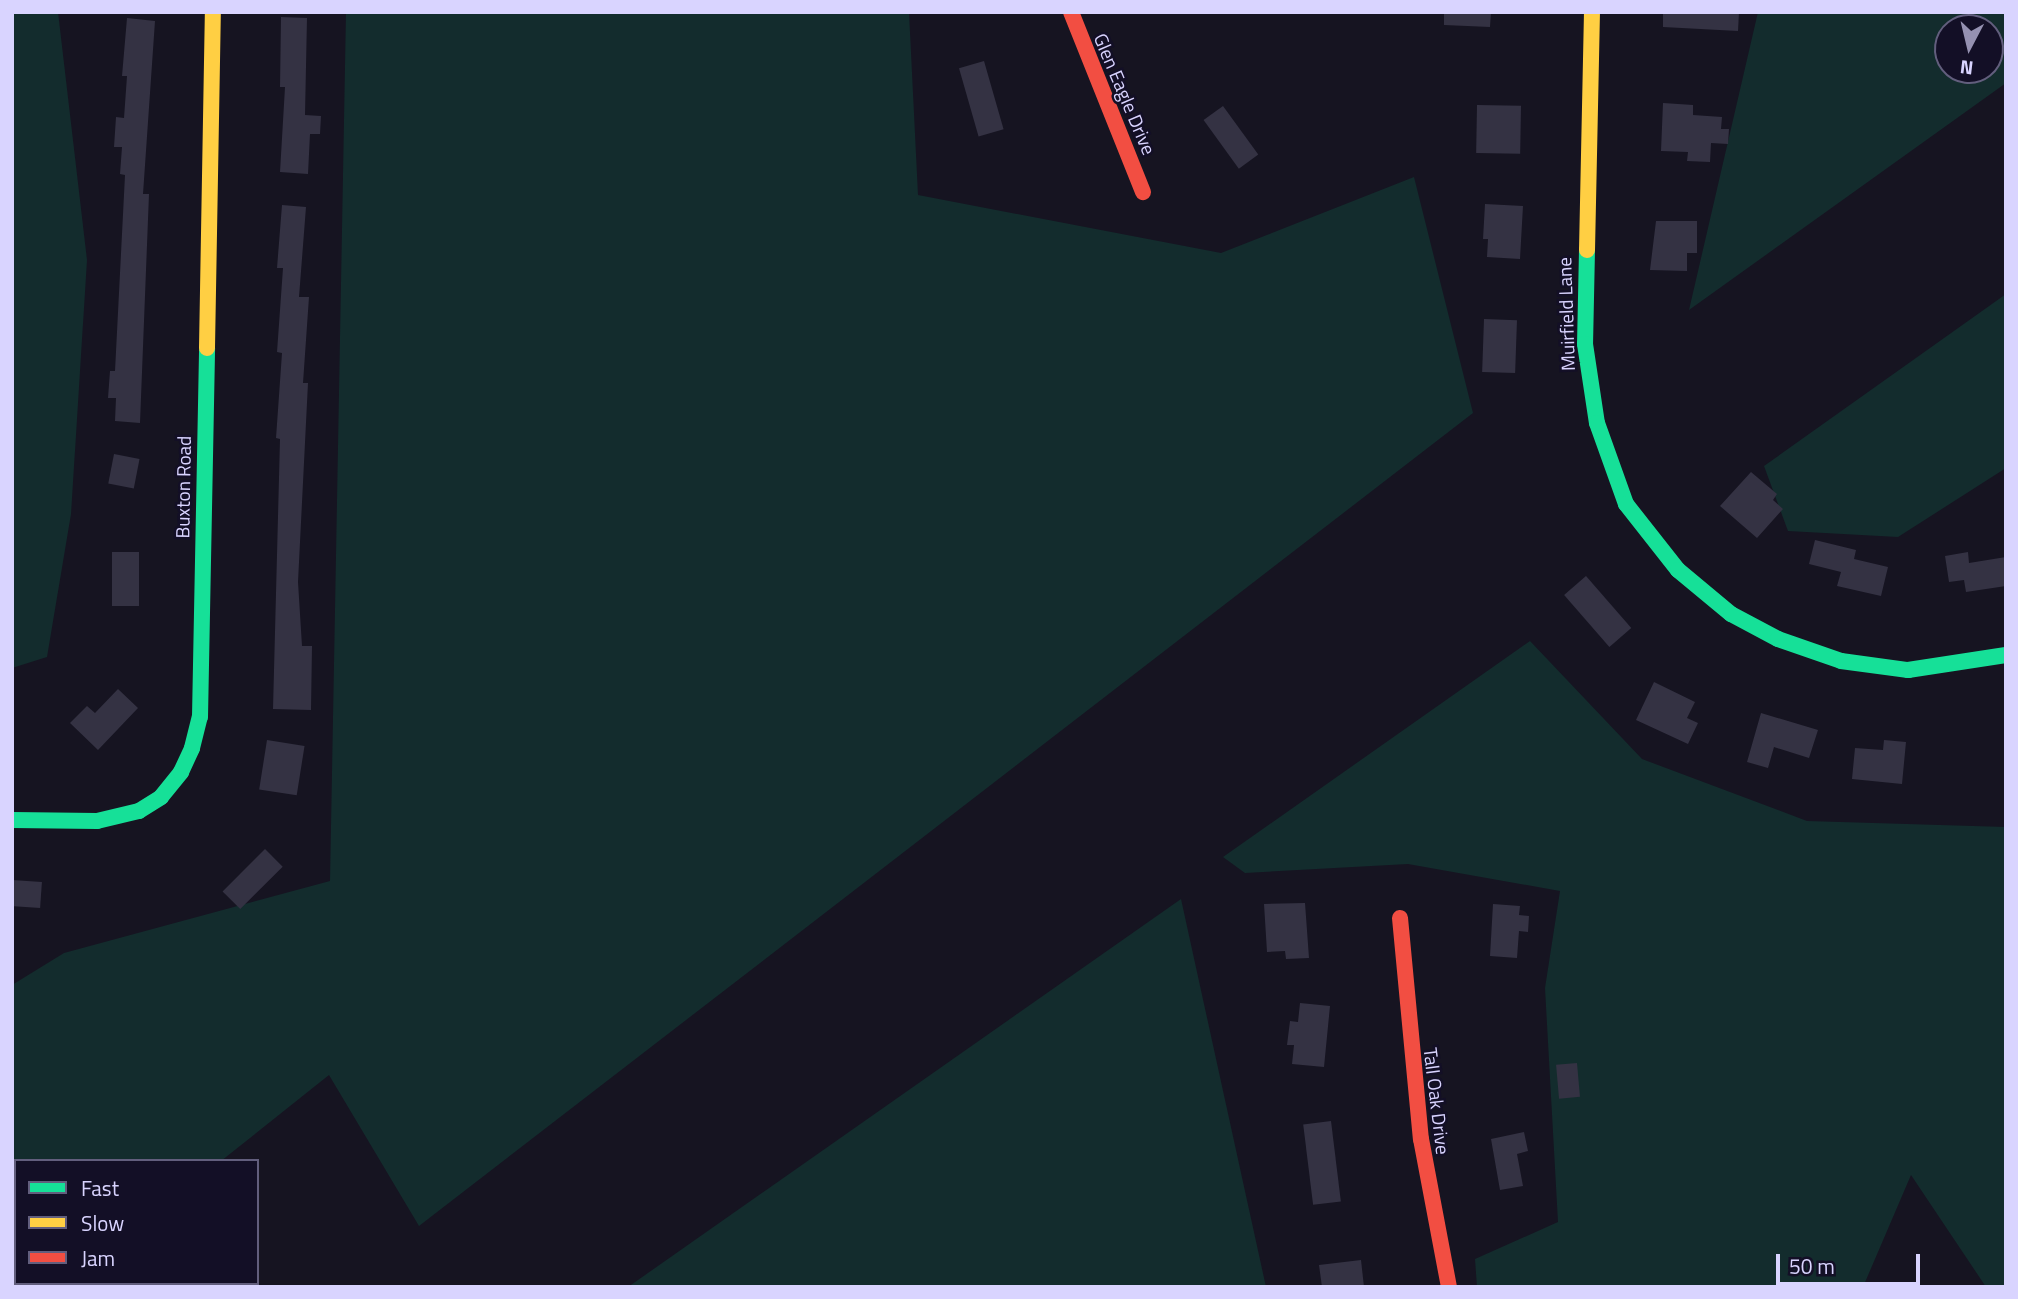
<!DOCTYPE html>
<style>
body{margin:0}
#map{position:relative;width:2018px;height:1299px;overflow:hidden;background:#161421;font-family:"Titillium Web",sans-serif}
div>[style]{position:absolute}
.green>*{inset:0;background:#132c2d}
.building>*{inset:0;background:#343243;transform-origin:0 0}
.fast>*{height:16px;margin:-8px;padding:0 8px;transform-origin:8px;border-radius:8px;background:#16e098}
.slow>*{height:16px;margin:-8px;padding:0 8px;transform-origin:8px;border-radius:8px;background:#ffcf43}
.jam>*{height:16px;margin:-8px;padding:0 8px;transform-origin:8px;border-radius:8px;background:#f24e42}
span{translate:-50% -50%;white-space:nowrap;text-align:center;line-height:1.15;-webkit-text-stroke:5px #130f26;paint-order:stroke}
.street-label{font-size:19px;color:#d9d4ff}
.frame{position:absolute;inset:0;border:14px solid #d9d4ff;pointer-events:none}
.legend{position:absolute;left:14px;top:1159px;width:245px;height:126px;box-sizing:border-box;background:#130f26;border:2px solid #625e7d;margin:0;padding:9px 12px;list-style:none;font-size:21px;color:#d9d4ff}
.legend li{display:flex;align-items:center;gap:14px;height:35px}
.legend b{width:35px;border:2px solid #625e7d}
.north{position:absolute;left:1934px;top:14px;width:70px;height:70px;box-sizing:border-box;background:#130f26;border:2px solid #625e7d;border-radius:50%;rotate:187deg;font-size:19px;font-weight:700;line-height:28px;text-align:center;color:#d9d4ff}
.north::after{content:'';display:block;margin:auto;width:24px;height:32px;background:#9591b1;clip-path:polygon(50% 0,100% 100%,50% 72%,0 100%)}
.scale{position:absolute;left:1776px;top:1254px;width:144px;height:32px;box-sizing:border-box;border:4px solid #d9d4ff;border-top:0;padding-left:9px;font-size:21px;line-height:24px;white-space:nowrap;color:#d9d4ff;-webkit-text-stroke:5px #130f26;paint-order:stroke}
</style>
<div id="map">
<div class="green">
<i style="clip-path:polygon(12px 12px,58px 12px,87px 260px,71px 514px,47px 657px,12px 668px)"></i>
<i style="clip-path:polygon(346px 12px,909px 12px,918px 195px,1221px 253px,1414px 177px,1473px 413px,419px 1226px,329px 1075px,221px 1161px,16px 1161px,16px 1283px,67px 1283px,12px 1287px,12px 985px,64px 953px,330px 881px)"></i>
<i style="clip-path:polygon(evenodd,1758px 12px,2006px 12px,2006px 83px,1689px 310px,1758px 12px,1948px 28px,1990px 28px,1990px 70px,1948px 70px,1948px 28px)"></i>
<i style="clip-path:polygon(2006px 294px,2006px 468px,1898px 537px,1788px 531px,1764px 466px)"></i>
<i style="clip-path:polygon(1530px 641px,1642px 759px,1807px 821px,2006px 827px,2006px 1287px,1986px 1287px,1911px 1175px,1863px 1287px,1477px 1287px,1475px 1259px,1558px 1222px,1545px 988px,1560px 891px,1408px 864px,1245px 873px,1223px 857px)"></i>
<i style="clip-path:polygon(1181px 899px,1266px 1287px,628px 1287px)"></i>
</div>
<div class="building">
<i style="clip-path:polygon(1444px 12px,1491px 12px,1490px 27px,1444px 25px)"></i>
<i style="clip-path:polygon(1663px 12px,1739px 12px,1738px 31px,1663px 27px)"></i>
<i style="clip-path:polygon(281px 17px,307px 18px,305px 115px,321px 116px,320px 134px,310px 134px,308px 174px,280px 172px,285px 87px,280px 87px)"></i>
<i style="clip-path:polygon(127px 18px,155px 21px,143px 194px,149px 194px,140px 423px,115px 421px,116px 398px,108px 398px,110px 371px,115px 371px,125px 175px,120px 174px,122px 147px,114px 147px,116px 117px,124px 118px,127px 76px,122px 76px)"></i>
<i style="left:984px;top:61px;width:71px;height:26px;rotate:74deg"></i>
<i style="clip-path:polygon(1663px 103px,1693px 105px,1693px 115px,1722px 117px,1721px 129px,1729px 129px,1728px 144px,1711px 143px,1710px 162px,1687px 161px,1688px 152px,1661px 151px)"></i>
<i style="left:1477px;top:105px;width:44px;height:48px;rotate:1deg"></i>
<i style="left:1223px;top:106px;width:60px;height:24px;rotate:54deg"></i>
<i style="clip-path:polygon(1485px 204px,1523px 206px,1520px 259px,1487px 257px,1488px 239px,1483px 239px)"></i>
<i style="clip-path:polygon(282px 205px,306px 207px,299px 297px,309px 297px,303px 383px,308px 383px,298px 582px,302px 646px,312px 646px,311px 710px,273px 709px,280px 439px,276px 438px,282px 353px,277px 352px,283px 268px,277px 268px)"></i>
<i style="clip-path:polygon(1656px 221px,1697px 221px,1697px 253px,1687px 253px,1687px 271px,1650px 270px)"></i>
<i style="left:1484px;top:319px;width:33px;height:53px;rotate:2deg"></i>
<i style="left:114px;top:454px;width:26px;height:30px;rotate:11deg"></i>
<i style="clip-path:polygon(1751px 472px,1777px 494px,1773px 500px,1783px 509px,1757px 538px,1720px 506px)"></i>
<i style="clip-path:polygon(1815px 540px,1856px 550px,1854px 559px,1888px 567px,1881px 596px,1837px 586px,1841px 572px,1809px 564px)"></i>
<i style="left:112px;top:552px;width:27px;height:54px"></i>
<i style="clip-path:polygon(1968px 552px,1969px 563px,2006px 557px,2006px 586px,1966px 592px,1964px 580px,1949px 582px,1945px 556px)"></i>
<i style="left:1586px;top:576px;width:69px;height:29px;rotate:49deg"></i>
<i style="clip-path:polygon(1654px 682px,1695px 702px,1687px 718px,1698px 723px,1688px 744px,1636px 720px)"></i>
<i style="clip-path:polygon(118px 689px,138px 708px,98px 750px,70px 723px,87px 706px,95px 713px)"></i>
<i style="clip-path:polygon(1761px 713px,1818px 730px,1809px 758px,1774px 747px,1768px 768px,1747px 762px)"></i>
<i style="left:267px;top:740px;width:38px;height:50px;rotate:9deg"></i>
<i style="clip-path:polygon(1884px 740px,1906px 742px,1902px 784px,1852px 779px,1855px 748px,1883px 750px)"></i>
<i style="left:265px;top:849px;width:25px;height:60px;rotate:45deg"></i>
<i style="left:12px;top:880px;width:30px;height:26px;rotate:4deg"></i>
<i style="clip-path:polygon(1305px 903px,1309px 958px,1286px 959px,1285px 951px,1267px 952px,1264px 904px)"></i>
<i style="clip-path:polygon(1493px 904px,1520px 906px,1519px 915px,1529px 916px,1528px 932px,1519px 931px,1517px 958px,1490px 956px)"></i>
<i style="clip-path:polygon(1300px 1003px,1330px 1006px,1324px 1067px,1292px 1064px,1294px 1045px,1287px 1045px,1290px 1021px,1298px 1022px)"></i>
<i style="left:1577px;top:1063px;width:34px;height:21px;rotate:85deg"></i>
<i style="left:1331px;top:1121px;width:81px;height:28px;rotate:83deg"></i>
<i style="clip-path:polygon(1524px 1132px,1528px 1151px,1517px 1154px,1523px 1186px,1500px 1190px,1491px 1139px)"></i>
<i style="clip-path:polygon(1361px 1260px,1364px 1287px,1322px 1287px,1319px 1265px)"></i>
</div>
<div class="fast">
<i style="left:1587px;top:250px;width:94px;rotate:91.2deg"></i>
<i style="left:1585px;top:344px;width:80px;rotate:81.4deg"></i>
<i style="left:1597px;top:423px;width:86px;rotate:70.3deg"></i>
<i style="left:1626px;top:504px;width:84px;rotate:51.8deg"></i>
<i style="left:1678px;top:570px;width:69px;rotate:39.7deg"></i>
<i style="left:1731px;top:614px;width:53px;rotate:28deg"></i>
<i style="left:1778px;top:639px;width:67px;rotate:19.2deg"></i>
<i style="left:1841px;top:661px;width:68px;rotate:7.7deg"></i>
<i style="left:1908px;top:670px;width:99px;rotate:-8.7deg"></i>
<i style="left:12px;top:820px;width:85px;rotate:0.7deg"></i>
<i style="left:97px;top:821px;width:43px;rotate:-13.4deg"></i>
<i style="left:139px;top:811px;width:26px;rotate:-32deg"></i>
<i style="left:161px;top:797px;width:32px;rotate:-51deg"></i>
<i style="left:181px;top:772px;width:26px;rotate:-65deg"></i>
<i style="left:192px;top:748px;width:32px;rotate:-76deg"></i>
<i style="left:200px;top:717px;width:369px;rotate:-88.9deg"></i>
</div>
<div class="slow">
<i style="left:1587px;top:250px;width:238px;rotate:-88.8deg"></i>
<i style="left:207px;top:348px;width:336px;rotate:-89deg"></i>
</div>
<div class="jam">
<i style="left:1071px;top:12px;width:194px;rotate:68.2deg"></i>
<i style="left:1400px;top:918px;width:222px;rotate:84.6deg"></i>
<i style="left:1421px;top:1139px;width:151px;rotate:79.3deg"></i>
</div>
<div class="street-label">
<span style="left:1125px;top:94px;rotate:67deg">Glen Eagle Drive</span>
<span style="left:1566px;top:314px;rotate:-92deg">Muirfield Lane</span>
<span style="left:183px;top:487px;rotate:-89deg">Buxton Road</span>
<span style="left:1437px;top:1101px;rotate:83deg">Tall Oak Drive</span>
</div>
<div class="frame"></div>
<ul class="legend">
<li><b style="height:9px;background:#16e098"></b>Fast</li>
<li><b style="height:9px;background:#ffcf43"></b>Slow</li>
<li><b style="height:9px;background:#f24e42"></b>Jam</li>
</ul>
<div class="north">N</div>
<div class="scale">50 m</div>
</div>
